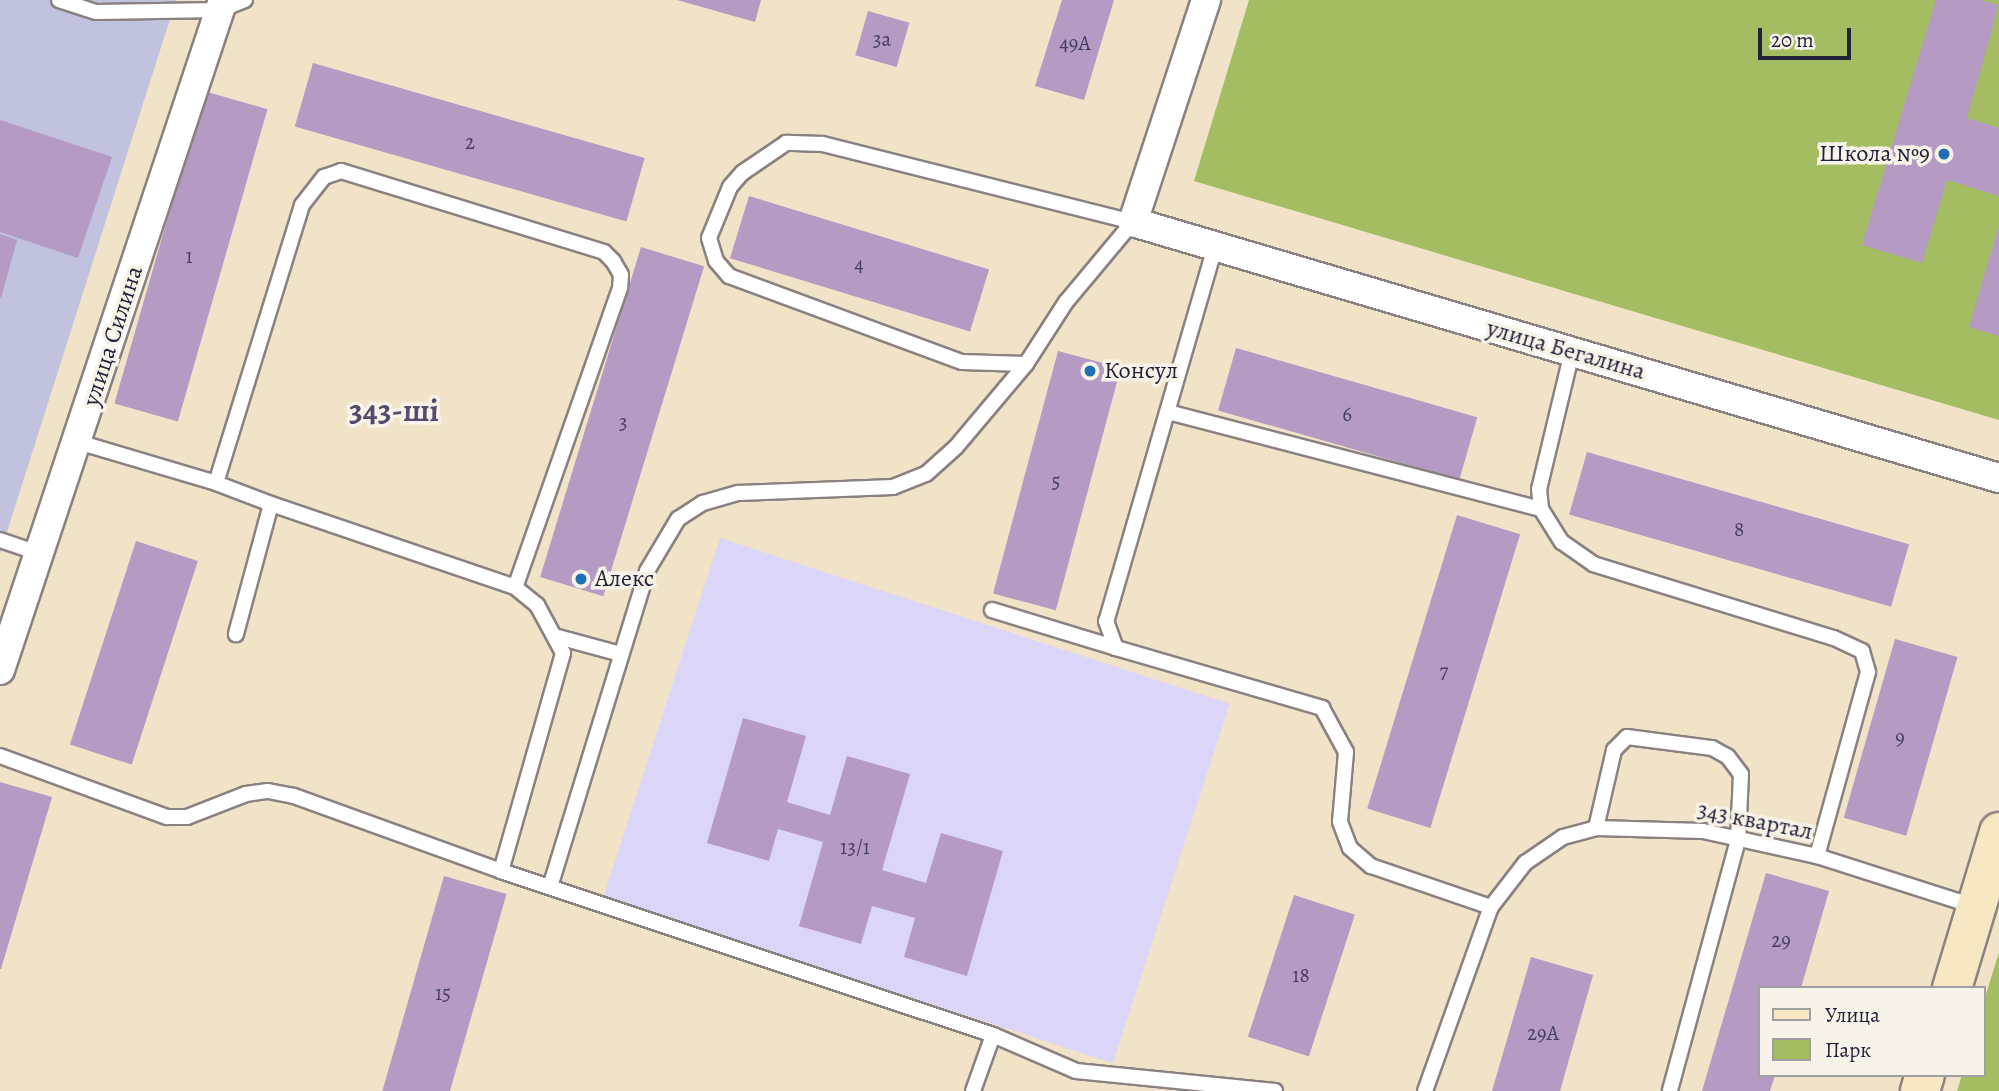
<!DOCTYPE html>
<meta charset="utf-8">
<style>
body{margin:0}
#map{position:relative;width:1999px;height:1091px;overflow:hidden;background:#f1e3c7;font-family:Alegreya,serif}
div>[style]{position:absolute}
.built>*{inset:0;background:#dbd6f7;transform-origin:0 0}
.industrial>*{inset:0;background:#c1c2dd}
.green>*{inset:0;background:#a4bd63}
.building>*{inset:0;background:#b59ac4;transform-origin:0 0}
.roads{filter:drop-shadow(2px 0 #8a8281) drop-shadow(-2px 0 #8a8281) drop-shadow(0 2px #8a8281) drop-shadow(0 -2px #8a8281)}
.lane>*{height:14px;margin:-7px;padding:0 7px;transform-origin:7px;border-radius:7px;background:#fff}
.street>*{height:28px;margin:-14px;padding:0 14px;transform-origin:14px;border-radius:14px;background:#fff}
.secondary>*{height:38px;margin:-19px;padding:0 19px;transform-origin:19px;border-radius:19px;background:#f8e7c3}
.dots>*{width:19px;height:19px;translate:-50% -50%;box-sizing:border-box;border:4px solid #f7f3e8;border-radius:50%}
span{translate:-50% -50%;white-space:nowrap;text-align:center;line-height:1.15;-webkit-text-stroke:7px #f7f3e8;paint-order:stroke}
.number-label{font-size:21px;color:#47405d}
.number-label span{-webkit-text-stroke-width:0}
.poi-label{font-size:24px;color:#22223b}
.right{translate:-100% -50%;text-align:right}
.left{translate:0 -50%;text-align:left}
.street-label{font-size:24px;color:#22223b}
.district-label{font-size:32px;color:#554c6b;font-weight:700}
.legend{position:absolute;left:1758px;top:986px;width:228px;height:91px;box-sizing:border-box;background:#f7f3e8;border:2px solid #a29fa3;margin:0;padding:9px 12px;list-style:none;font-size:21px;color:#22223b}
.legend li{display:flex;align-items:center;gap:14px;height:35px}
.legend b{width:35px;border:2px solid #a29fa3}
.scale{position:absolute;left:1758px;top:28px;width:93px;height:32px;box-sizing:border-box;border:4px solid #22223b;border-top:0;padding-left:9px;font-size:21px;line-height:24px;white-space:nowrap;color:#22223b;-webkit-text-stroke:5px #f7f3e8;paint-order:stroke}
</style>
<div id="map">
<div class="built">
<i style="left:720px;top:538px;width:536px;height:378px;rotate:18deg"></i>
</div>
<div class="industrial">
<i style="clip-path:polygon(0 0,176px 0,0 554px)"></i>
</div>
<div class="green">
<i style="clip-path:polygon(1249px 0,1999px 0,1999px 420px,1194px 181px)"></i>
<i style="clip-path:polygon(1999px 952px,1999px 1091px,1957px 1091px,1962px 1075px,1983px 1075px,1983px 1004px)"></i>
</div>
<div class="building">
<i style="clip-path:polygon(677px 0,761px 0,755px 22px)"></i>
<i style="clip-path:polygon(1062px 0,1114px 0,1084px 100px,1035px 86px)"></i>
<i style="clip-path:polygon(1936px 0,1981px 0,1999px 5px,1967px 118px,1999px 128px,1999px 196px,1947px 180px,1922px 263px,1862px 245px)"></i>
<i style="left:868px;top:11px;width:43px;height:46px;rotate:16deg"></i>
<i style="left:313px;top:63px;width:345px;height:66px;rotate:16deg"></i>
<i style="left:204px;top:91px;width:66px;height:325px;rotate:16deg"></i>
<i style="clip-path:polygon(0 120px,112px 157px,78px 258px,0 232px)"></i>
<i style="left:749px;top:196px;width:251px;height:65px;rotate:17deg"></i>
<i style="clip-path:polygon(1998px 229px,1999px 229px,1999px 336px,1969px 327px)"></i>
<i style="clip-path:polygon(0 234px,17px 240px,1px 298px,0 297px)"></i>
<i style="left:641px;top:247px;width:66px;height:345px;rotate:17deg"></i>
<i style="left:1236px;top:348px;width:251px;height:65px;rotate:16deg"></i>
<i style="left:1058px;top:351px;width:65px;height:251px;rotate:15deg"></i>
<i style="left:1587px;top:452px;width:335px;height:65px;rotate:16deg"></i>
<i style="left:1457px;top:515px;width:66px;height:307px;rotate:17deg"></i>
<i style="left:136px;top:541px;width:65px;height:214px;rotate:18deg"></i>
<i style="left:1895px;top:639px;width:65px;height:186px;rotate:16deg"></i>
<i style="clip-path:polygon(743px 718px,806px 736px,787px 802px,830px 815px,847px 756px,910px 774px,882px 870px,926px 883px,941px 833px,1003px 851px,967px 976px,904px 957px,915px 918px,872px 906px,861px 944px,799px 926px,823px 842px,778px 829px,769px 861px,707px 843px)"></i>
<i style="clip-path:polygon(0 782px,52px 797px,1px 969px,0 969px)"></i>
<i style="clip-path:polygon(1766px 873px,1829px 891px,1801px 988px,1759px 988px,1759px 1075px,1775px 1075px,1770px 1091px,1702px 1091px)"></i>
<i style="left:444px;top:876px;width:65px;height:225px;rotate:16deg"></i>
<i style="left:1294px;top:895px;width:64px;height:149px;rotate:18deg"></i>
<i style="clip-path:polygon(1531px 957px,1593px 975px,1560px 1091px,1492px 1091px)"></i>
</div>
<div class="roads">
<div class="lane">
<i style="left:59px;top:0;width:39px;rotate:18deg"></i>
<i style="left:96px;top:12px;width:124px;rotate:-0.9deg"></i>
<i style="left:220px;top:10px;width:27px;rotate:-22deg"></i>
<i style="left:1215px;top:247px;width:390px;rotate:106.2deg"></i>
<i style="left:1106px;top:621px;width:29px;rotate:70deg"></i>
<i style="left:1116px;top:648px;width:215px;rotate:16.2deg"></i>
<i style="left:1322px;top:708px;width:50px;rotate:61.4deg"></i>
<i style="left:1346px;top:752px;width:70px;rotate:94.9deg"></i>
<i style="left:1340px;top:822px;width:28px;rotate:69deg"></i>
<i style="left:1350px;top:848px;width:28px;rotate:41deg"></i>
<i style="left:1371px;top:866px;width:127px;rotate:18.9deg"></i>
<i style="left:1572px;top:352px;width:141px;rotate:103.5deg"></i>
<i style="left:1539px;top:489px;width:20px;rotate:84deg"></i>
<i style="left:1541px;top:509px;width:39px;rotate:58deg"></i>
<i style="left:1562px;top:542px;width:38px;rotate:35deg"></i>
<i style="left:1593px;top:564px;width:252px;rotate:17.1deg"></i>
<i style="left:1834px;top:638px;width:31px;rotate:25deg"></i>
<i style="left:1862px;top:651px;width:22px;rotate:74deg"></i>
<i style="left:1868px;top:672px;width:191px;rotate:105.5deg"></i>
<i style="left:1168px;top:412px;width:385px;rotate:14.6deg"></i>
<i style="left:78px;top:442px;width:144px;rotate:16.5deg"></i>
<i style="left:216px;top:483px;width:291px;rotate:-72.8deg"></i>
<i style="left:302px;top:205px;width:36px;rotate:-52deg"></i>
<i style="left:324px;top:177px;width:18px;rotate:-19deg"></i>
<i style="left:341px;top:171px;width:275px;rotate:17.1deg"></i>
<i style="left:604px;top:252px;width:13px;rotate:45deg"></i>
<i style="left:613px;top:261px;width:16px;rotate:60deg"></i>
<i style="left:621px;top:275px;width:13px;rotate:94deg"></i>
<i style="left:620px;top:288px;width:317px;rotate:109.3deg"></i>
<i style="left:515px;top:587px;width:258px;rotate:-161.2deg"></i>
<i style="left:216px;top:483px;width:59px;rotate:20.9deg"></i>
<i style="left:271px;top:504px;width:135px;rotate:105.1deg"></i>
<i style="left:0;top:540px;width:43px;rotate:18.9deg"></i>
<i style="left:992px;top:610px;width:130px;rotate:17deg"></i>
<i style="left:558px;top:637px;width:65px;rotate:15.1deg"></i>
<i style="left:0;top:756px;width:178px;rotate:20.1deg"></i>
<i style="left:167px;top:817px;width:20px"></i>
<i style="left:187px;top:817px;width:63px;rotate:-21.3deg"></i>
<i style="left:246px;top:794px;width:22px;rotate:-8deg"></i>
<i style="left:268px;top:791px;width:26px;rotate:11deg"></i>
<i style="left:294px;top:796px;width:220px;rotate:19.9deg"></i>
<i style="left:501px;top:871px;width:519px;rotate:18.43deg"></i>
<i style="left:993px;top:1035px;width:90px;rotate:23.4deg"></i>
<i style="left:1076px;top:1071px;width:200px;rotate:5.7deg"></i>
<i style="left:1596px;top:828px;width:80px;rotate:-77deg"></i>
<i style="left:1614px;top:750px;width:18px;rotate:-45deg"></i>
<i style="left:1627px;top:737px;width:86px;rotate:7.4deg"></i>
<i style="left:1712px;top:748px;width:18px;rotate:29deg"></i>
<i style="left:1728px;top:757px;width:21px;rotate:53deg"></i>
<i style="left:1741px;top:774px;width:66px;rotate:92.6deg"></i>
<i style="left:1738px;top:840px;width:260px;rotate:105.2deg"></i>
<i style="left:501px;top:871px;width:227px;rotate:-74.1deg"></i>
<i style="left:563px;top:653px;width:55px;rotate:-118.4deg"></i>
<i style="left:537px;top:605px;width:28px;rotate:-141deg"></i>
<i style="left:550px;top:887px;width:331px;rotate:-72.9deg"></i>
<i style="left:647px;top:571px;width:61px;rotate:-59.2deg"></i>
<i style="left:678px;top:519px;width:30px;rotate:-33deg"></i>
<i style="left:703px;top:503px;width:37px;rotate:-16deg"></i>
<i style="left:739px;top:493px;width:154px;rotate:-2.2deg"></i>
<i style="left:893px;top:487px;width:35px;rotate:-22deg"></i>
<i style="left:926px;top:474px;width:40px;rotate:-42deg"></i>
<i style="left:956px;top:447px;width:109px;rotate:-49.9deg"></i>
<i style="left:1026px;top:364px;width:74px;rotate:-57.2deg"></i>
<i style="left:1066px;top:302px;width:104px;rotate:-50.1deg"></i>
<i style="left:1133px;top:222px;width:321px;rotate:-165.9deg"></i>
<i style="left:822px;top:144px;width:36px;rotate:-178deg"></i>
<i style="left:786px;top:143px;width:53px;rotate:145.7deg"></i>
<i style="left:742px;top:173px;width:18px;rotate:131deg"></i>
<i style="left:730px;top:187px;width:55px;rotate:112.4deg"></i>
<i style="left:709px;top:238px;width:24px;rotate:73deg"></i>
<i style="left:716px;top:261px;width:20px;rotate:49deg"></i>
<i style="left:729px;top:276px;width:248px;rotate:20.3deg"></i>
<i style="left:962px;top:362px;width:64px;rotate:1.8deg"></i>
<i style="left:973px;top:1091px;width:59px;rotate:-70.3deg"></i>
<i style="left:1425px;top:1091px;width:195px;rotate:-70.3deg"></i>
<i style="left:1491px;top:907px;width:56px;rotate:-52.3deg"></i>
<i style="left:1525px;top:863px;width:46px;rotate:-34.4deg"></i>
<i style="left:1563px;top:837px;width:34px;rotate:-15deg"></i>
<i style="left:1596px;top:828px;width:107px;rotate:1.6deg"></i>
<i style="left:1703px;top:831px;width:117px;rotate:12.4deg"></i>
<i style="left:1817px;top:856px;width:165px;rotate:17.7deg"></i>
</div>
<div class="street">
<i style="left:1206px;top:0;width:234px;rotate:108.2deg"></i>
<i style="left:1133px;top:222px;width:903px;rotate:16.47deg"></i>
<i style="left:0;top:670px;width:706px;rotate:-71.59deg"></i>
</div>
<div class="secondary">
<i style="left:1952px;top:988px;width:163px;rotate:-73.2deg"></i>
<i style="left:1920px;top:1091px;width:17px;rotate:-73deg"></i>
</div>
</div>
<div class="dots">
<i style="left:1944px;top:154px;background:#1f6fb2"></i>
<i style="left:1090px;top:371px;background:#1f6fb2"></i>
<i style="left:581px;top:579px;background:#1f6fb2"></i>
</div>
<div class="number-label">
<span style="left:882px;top:39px">3а</span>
<span style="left:1075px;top:43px">49А</span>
<span style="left:470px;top:142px">2</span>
<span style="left:189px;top:256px">1</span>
<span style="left:859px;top:264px">4</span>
<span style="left:1347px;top:414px">6</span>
<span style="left:623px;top:422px">3</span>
<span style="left:1056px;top:481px">5</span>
<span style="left:1739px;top:529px">8</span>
<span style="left:1444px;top:671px">7</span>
<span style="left:1900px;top:737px">9</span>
<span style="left:855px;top:847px">13/1</span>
<span style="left:1781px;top:940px">29</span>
<span style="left:1301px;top:975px">18</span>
<span style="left:443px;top:993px">15</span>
<span style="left:1543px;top:1033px">29А</span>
</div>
<div class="poi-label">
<span class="right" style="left:1930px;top:154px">Школа №9</span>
<span class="left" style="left:1104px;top:371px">Консул</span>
<span class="left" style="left:595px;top:579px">Алекс</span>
</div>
<div class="street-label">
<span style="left:113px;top:336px;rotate:-72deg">улица Силина</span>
<span style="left:1566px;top:350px;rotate:16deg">улица Бегалина</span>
<span style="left:1755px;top:821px;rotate:11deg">343 квартал</span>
</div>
<div class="district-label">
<span style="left:394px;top:410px">343-ші</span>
</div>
<ul class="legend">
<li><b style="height:9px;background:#f8e7c3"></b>Улица</li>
<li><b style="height:19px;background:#a4bd63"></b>Парк</li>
</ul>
<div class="scale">20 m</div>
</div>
